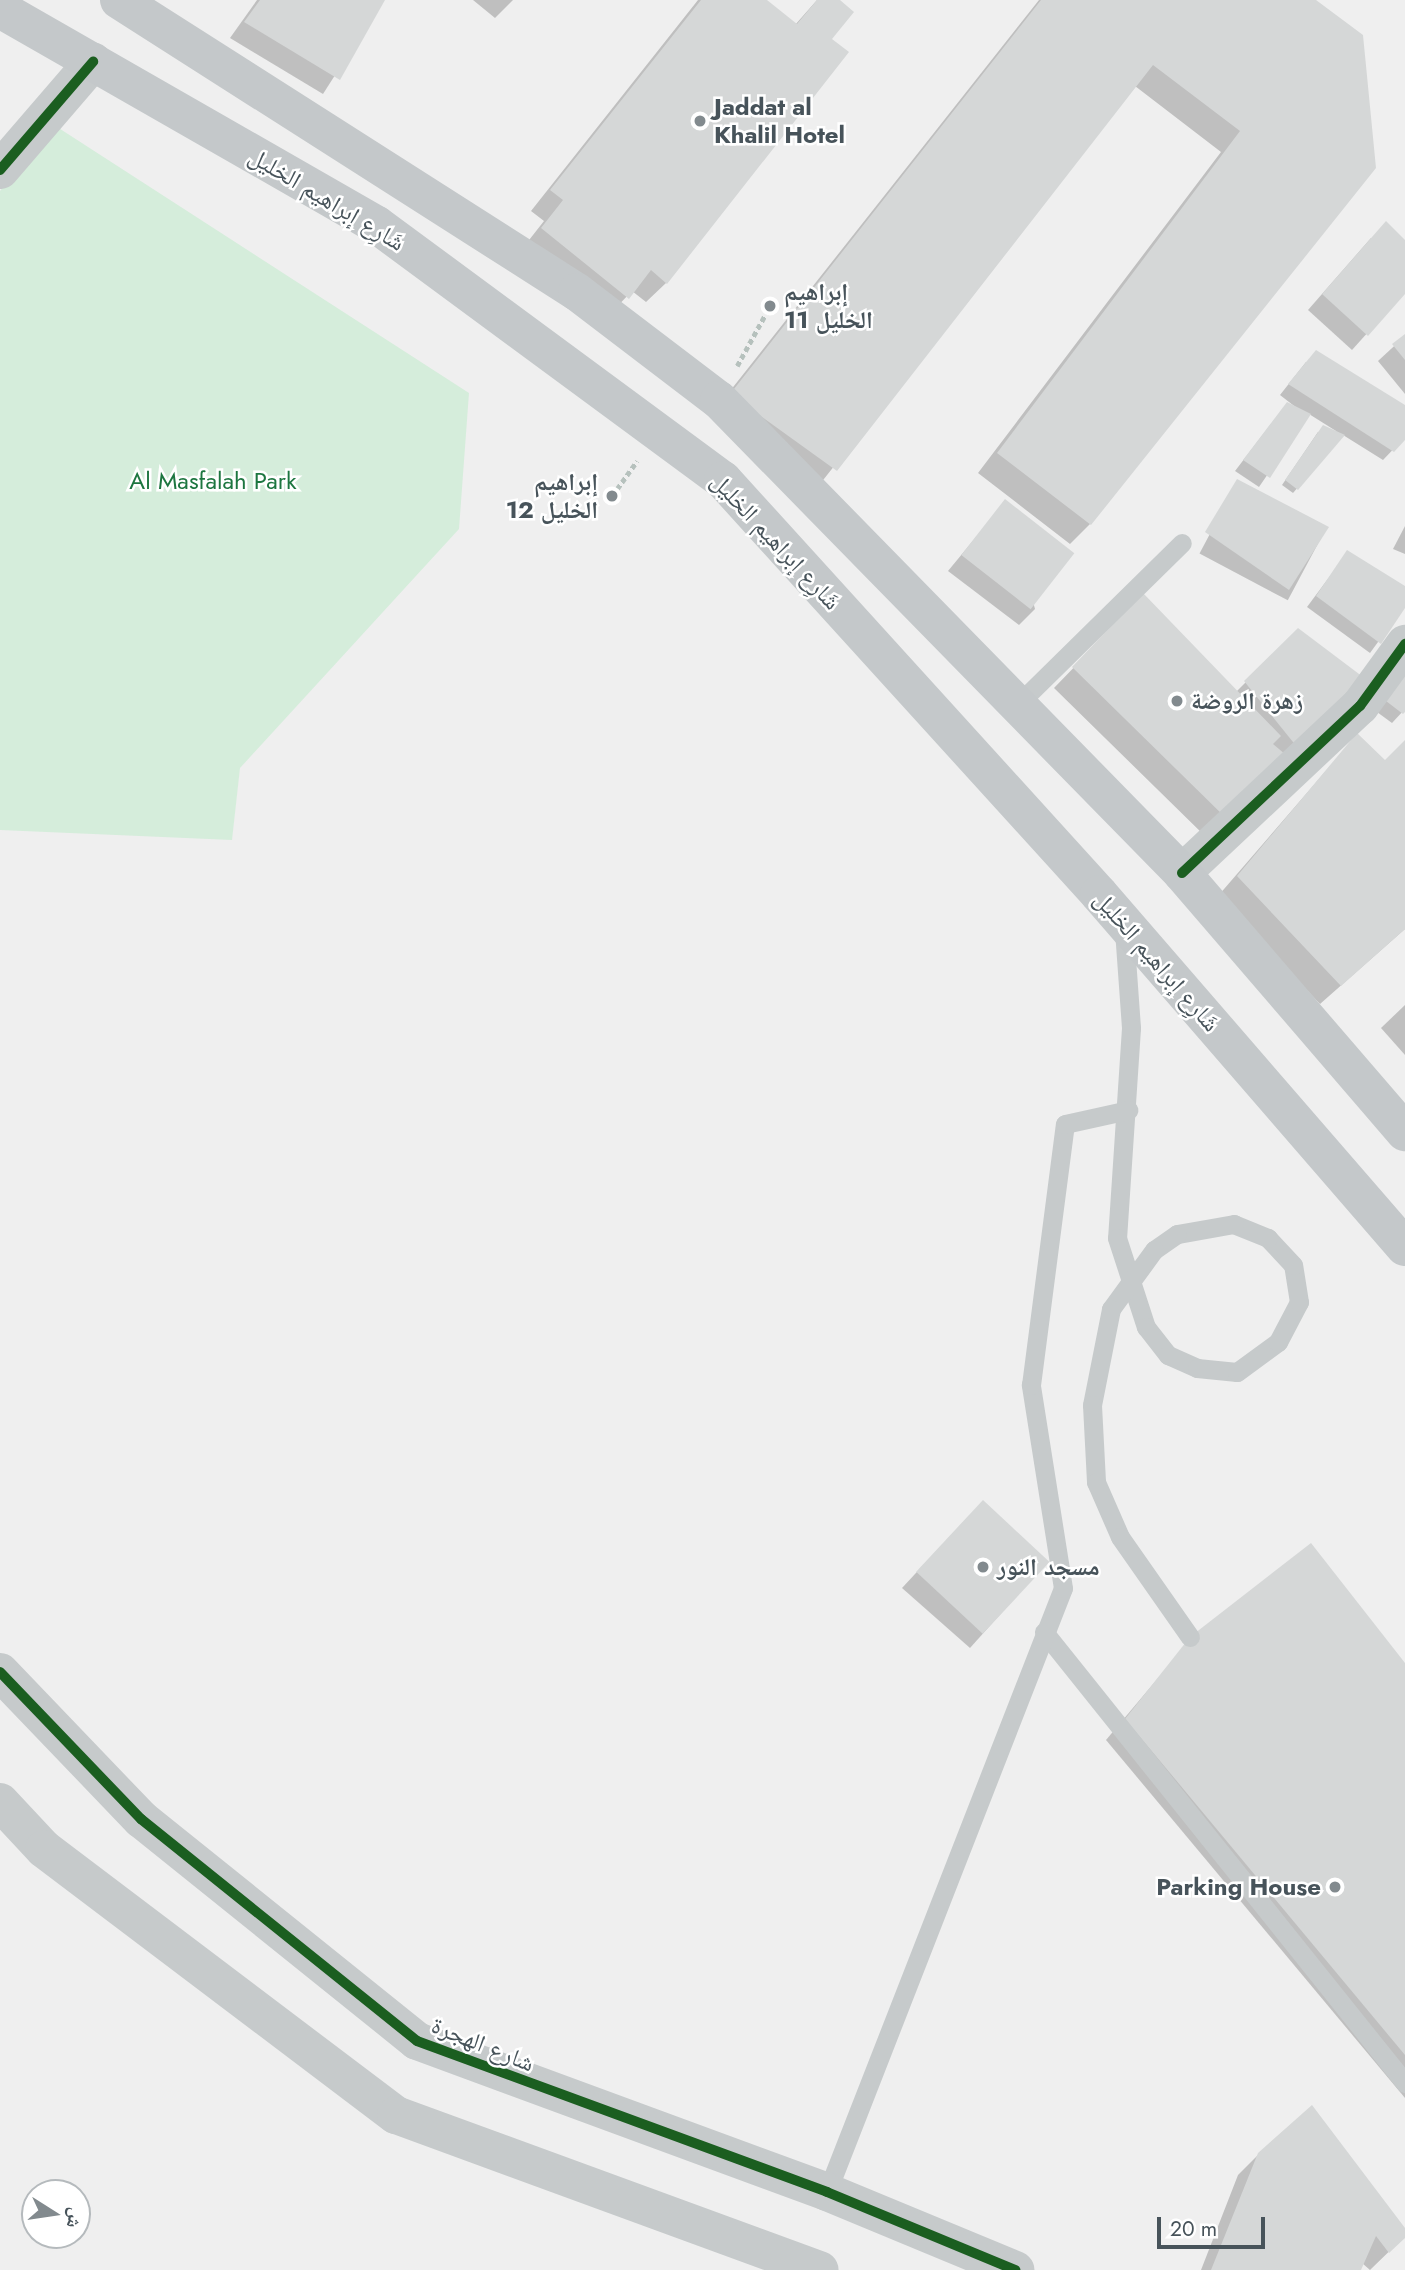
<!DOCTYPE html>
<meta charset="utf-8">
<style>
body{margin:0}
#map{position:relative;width:1405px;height:2270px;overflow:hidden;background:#efefef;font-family:Jost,"Noto Naskh Arabic",sans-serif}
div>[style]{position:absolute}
.green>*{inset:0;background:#d5eddb}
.shadow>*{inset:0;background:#0003;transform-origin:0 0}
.building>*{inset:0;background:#d5d7d7;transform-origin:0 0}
.path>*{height:4.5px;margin-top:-2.25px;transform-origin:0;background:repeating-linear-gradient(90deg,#b6c1bd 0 5px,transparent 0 8.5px)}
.service>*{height:19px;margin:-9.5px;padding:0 9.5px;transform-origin:9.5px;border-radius:9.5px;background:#c6cacb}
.minor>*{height:38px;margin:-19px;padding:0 19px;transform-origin:19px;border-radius:19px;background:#c6cacb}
.tertiary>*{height:38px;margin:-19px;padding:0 19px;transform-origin:19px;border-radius:19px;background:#c6cacb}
.primary>*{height:38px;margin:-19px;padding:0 19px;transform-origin:19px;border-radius:19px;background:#c4c8ca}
.cycleway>*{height:10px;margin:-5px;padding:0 5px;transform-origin:5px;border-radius:5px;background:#1b5e20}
.dots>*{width:19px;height:19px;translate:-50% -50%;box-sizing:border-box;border:4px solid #fff;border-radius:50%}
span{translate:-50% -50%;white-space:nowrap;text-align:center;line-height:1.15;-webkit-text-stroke:5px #fff;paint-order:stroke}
.poi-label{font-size:24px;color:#47535a;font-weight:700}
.left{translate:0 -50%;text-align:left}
.right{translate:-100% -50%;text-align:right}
.street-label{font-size:24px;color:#47535a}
.park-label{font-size:24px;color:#1d7640}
.north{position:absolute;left:21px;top:2179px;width:70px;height:70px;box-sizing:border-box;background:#fff;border:2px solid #b5babd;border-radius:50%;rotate:102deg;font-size:19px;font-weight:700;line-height:28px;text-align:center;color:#47535a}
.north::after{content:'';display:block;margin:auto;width:24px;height:32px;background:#828a8e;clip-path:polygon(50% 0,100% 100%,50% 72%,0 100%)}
.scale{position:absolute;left:1157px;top:2217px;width:108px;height:32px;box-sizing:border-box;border:4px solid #47535a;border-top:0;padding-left:9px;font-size:21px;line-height:24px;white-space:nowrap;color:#47535a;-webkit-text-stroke:5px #fff;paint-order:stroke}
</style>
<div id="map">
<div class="green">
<i style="clip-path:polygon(54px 125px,469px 393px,459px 529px,240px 768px,232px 840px,0 830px,0 191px)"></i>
</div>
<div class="shadow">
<i style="clip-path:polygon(257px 0,383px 0,323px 94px,230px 38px)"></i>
<i style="clip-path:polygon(473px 0,513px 0,495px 18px)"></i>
<i style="clip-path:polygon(698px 0,764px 0,795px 25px,817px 0,837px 0,830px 39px,666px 283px,646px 302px,632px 291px,607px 317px,522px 249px,544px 221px,531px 211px)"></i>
<i style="clip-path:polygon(1039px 0,1313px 0,1090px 524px,1070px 544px,978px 473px,1221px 152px,1135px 86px,816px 489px,711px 415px)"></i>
<i style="clip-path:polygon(1371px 238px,1405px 243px,1405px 291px,1352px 350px,1308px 310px)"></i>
<i style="clip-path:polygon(1405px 336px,1405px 394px,1378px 361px)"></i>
<i style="clip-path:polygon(1306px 362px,1405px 407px,1405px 437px,1383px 460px,1343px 435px,1293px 493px,1282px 485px,1318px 432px,1336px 431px,1309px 414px,1259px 487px,1235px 471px,1278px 415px,1298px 409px,1280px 395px)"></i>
<i style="left:1238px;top:481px;width:100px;height:82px;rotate:28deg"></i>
<i style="clip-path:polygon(1005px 502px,1035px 609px,1019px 625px,948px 571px)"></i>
<i style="clip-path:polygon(1405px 526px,1405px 554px,1393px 549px)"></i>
<i style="clip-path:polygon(1348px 552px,1405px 588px,1405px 605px,1370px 653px,1307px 607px)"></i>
<i style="clip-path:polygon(1143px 596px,1236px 692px,1298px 630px,1365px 680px,1208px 839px,1054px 688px)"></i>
<i style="clip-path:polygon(1405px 666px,1405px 709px,1392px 723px,1377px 712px)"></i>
<i style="clip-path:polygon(1357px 735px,1385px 762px,1405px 743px,1405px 929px,1320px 1004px,1218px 896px)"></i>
<i style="clip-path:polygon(1405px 1005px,1405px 1055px,1381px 1028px)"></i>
<i style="clip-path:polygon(968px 1517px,1047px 1562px,970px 1648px,902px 1588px)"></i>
<i style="clip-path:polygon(1191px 1639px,1405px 1666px,1405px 2098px,1106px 1740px)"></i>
<i style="clip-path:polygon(1259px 2154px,1405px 2231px,1405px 2236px,1370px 2270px,1362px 2263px,1359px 2270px,1201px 2270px,1238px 2175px)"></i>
</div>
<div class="building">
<i style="clip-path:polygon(260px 0,385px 0,340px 80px,244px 22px)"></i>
<i style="clip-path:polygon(701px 0,767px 0,797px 24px,817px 0,840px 0,854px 12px,832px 39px,849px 52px,667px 284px,651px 270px,629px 299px,541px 228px,563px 200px,550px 190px)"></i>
<i style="clip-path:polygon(1041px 0,1316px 0,1363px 35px,1376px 168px,1091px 525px,997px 453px,1240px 131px,1153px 65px,837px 471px,730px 394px)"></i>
<i style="clip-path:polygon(1386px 221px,1405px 240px,1405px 294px,1368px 336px,1322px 294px)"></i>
<i style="clip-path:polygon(1405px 334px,1405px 360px,1392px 344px)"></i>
<i style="clip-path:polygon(1316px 350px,1405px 405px,1405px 440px,1394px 452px,1288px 384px)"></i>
<i style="clip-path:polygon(1287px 402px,1311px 414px,1270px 478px,1243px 460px)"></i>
<i style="clip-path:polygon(1323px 425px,1345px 435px,1298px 490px,1285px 480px)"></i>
<i style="clip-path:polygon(1237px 479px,1329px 527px,1289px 590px,1205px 532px)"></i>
<i style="left:1005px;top:499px;width:88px;height:71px;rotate:38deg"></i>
<i style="clip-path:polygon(1347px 550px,1405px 586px,1405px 608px,1381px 644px,1316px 596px)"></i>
<i style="clip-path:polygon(1143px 593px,1281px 736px,1273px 744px,1292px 760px,1229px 821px,1072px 667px)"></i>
<i style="clip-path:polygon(1298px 628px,1367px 680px,1297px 747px,1244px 681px)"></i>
<i style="clip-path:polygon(1405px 670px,1405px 712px,1403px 714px,1386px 701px)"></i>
<i style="clip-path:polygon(1357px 733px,1385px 760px,1405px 740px,1405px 929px,1341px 986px,1237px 876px)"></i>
<i style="left:983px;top:1500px;width:91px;height:98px;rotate:43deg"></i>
<i style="clip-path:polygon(1311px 1543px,1405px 1663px,1405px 2055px,1125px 1719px,1190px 1637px)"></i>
<i style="clip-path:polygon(1312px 2105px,1405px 2228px,1405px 2238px,1389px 2253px,1376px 2236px,1361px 2270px,1211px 2270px,1258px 2153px)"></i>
</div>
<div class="path">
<i style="left:737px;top:366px;width:68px;rotate:-61.2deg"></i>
<i style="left:612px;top:496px;width:43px;rotate:-54.5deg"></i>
</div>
<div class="service">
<i style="left:1017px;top:705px;width:231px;rotate:-44.5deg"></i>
<i style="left:1124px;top:930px;width:98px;rotate:85.9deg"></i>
<i style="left:1131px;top:1028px;width:210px;rotate:93.8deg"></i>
<i style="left:1117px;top:1238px;width:94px;rotate:72deg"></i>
<i style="left:1146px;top:1327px;width:36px;rotate:52deg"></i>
<i style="left:1168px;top:1355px;width:32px;rotate:24deg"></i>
<i style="left:1197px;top:1368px;width:40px;rotate:5.7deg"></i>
<i style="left:1237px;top:1372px;width:51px;rotate:-36.2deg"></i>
<i style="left:1278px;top:1342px;width:45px;rotate:-62.3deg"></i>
<i style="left:1299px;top:1302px;width:37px;rotate:-99deg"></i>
<i style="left:1293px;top:1265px;width:37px;rotate:-133deg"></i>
<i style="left:1268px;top:1238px;width:37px;rotate:-158deg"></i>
<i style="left:1234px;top:1224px;width:58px;rotate:170deg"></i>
<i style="left:1177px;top:1234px;width:28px;rotate:145deg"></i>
<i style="left:1154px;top:1250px;width:73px;rotate:126.1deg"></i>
<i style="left:1111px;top:1309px;width:98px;rotate:101.2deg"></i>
<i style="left:1092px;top:1405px;width:77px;rotate:87deg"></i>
<i style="left:1096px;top:1482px;width:60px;rotate:66.4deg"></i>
<i style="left:1120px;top:1537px;width:122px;rotate:55deg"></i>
<i style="left:1044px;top:1632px;width:578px;rotate:51.32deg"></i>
<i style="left:827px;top:2192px;width:648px;rotate:-68.66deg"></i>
<i style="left:1063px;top:1588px;width:206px;rotate:-99deg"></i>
<i style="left:1031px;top:1385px;width:263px;rotate:-82.6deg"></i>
<i style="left:1065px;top:1124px;width:65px;rotate:-12.5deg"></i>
</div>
<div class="minor">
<i style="left:0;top:170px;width:143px;rotate:-49.3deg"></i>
<i style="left:1182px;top:873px;width:244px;rotate:-43.2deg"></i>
<i style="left:1360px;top:706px;width:77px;rotate:-54deg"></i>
</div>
<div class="tertiary">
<i style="left:0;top:1672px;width:204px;rotate:46.2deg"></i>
<i style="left:141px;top:1819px;width:354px;rotate:38.8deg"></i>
<i style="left:417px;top:2041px;width:437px;rotate:20.2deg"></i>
<i style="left:827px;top:2192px;width:204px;rotate:22.5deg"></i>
<i style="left:0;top:1802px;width:64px;rotate:46.9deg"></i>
<i style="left:44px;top:1849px;width:441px;rotate:37.1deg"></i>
<i style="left:396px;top:2115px;width:451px;rotate:20.1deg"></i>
</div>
<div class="primary">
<i style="left:119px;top:0;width:543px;rotate:32.52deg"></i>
<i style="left:577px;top:292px;width:178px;rotate:37.3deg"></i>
<i style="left:719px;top:400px;width:662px;rotate:45.61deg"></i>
<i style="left:1182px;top:873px;width:342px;rotate:49.3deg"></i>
<i style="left:0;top:9px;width:434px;rotate:29.8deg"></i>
<i style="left:377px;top:225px;width:430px;rotate:36.4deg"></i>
<i style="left:723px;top:480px;width:559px;rotate:47.75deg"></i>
<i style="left:1099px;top:894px;width:467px;rotate:49.1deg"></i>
</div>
<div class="cycleway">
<i style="left:0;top:170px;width:143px;rotate:-49.3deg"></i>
<i style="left:1182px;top:873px;width:244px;rotate:-43.2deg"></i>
<i style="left:1360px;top:706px;width:77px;rotate:-54deg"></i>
<i style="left:0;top:1672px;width:204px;rotate:46.2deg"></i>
<i style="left:141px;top:1819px;width:354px;rotate:38.8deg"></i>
<i style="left:417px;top:2041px;width:437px;rotate:20.2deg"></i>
<i style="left:827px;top:2192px;width:204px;rotate:22.5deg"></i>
</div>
<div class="dots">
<i style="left:700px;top:121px;background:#828a8e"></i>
<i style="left:770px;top:306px;background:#828a8e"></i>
<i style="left:612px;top:496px;background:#828a8e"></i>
<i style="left:1177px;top:701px;background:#828a8e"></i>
<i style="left:983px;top:1567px;background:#828a8e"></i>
<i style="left:1335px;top:1887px;background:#828a8e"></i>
</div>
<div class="poi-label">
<span class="left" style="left:714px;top:121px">Jaddat al<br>Khalil Hotel</span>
<span class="left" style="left:784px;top:306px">إبراهيم<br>الخليل 11</span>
<span class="right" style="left:598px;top:496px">إبراهيم<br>الخليل 12</span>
<span class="left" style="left:1191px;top:701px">زهرة الروضة</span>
<span class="left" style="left:997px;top:1567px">مسجد النور</span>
<span class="right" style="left:1321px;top:1887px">Parking House</span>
</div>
<div class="street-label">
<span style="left:327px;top:199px;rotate:31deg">شَارِع إبراهيم الخليل</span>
<span style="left:776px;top:541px;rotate:47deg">شَارِع إبراهيم الخليل</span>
<span style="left:1157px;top:961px;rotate:49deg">شَارِع إبراهيم الخليل</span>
<span style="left:483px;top:2044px;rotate:22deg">شارع الهجرة</span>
</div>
<div class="park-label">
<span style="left:213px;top:481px">Al Masfalah Park</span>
</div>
<div class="north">ش</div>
<div class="scale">20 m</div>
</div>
